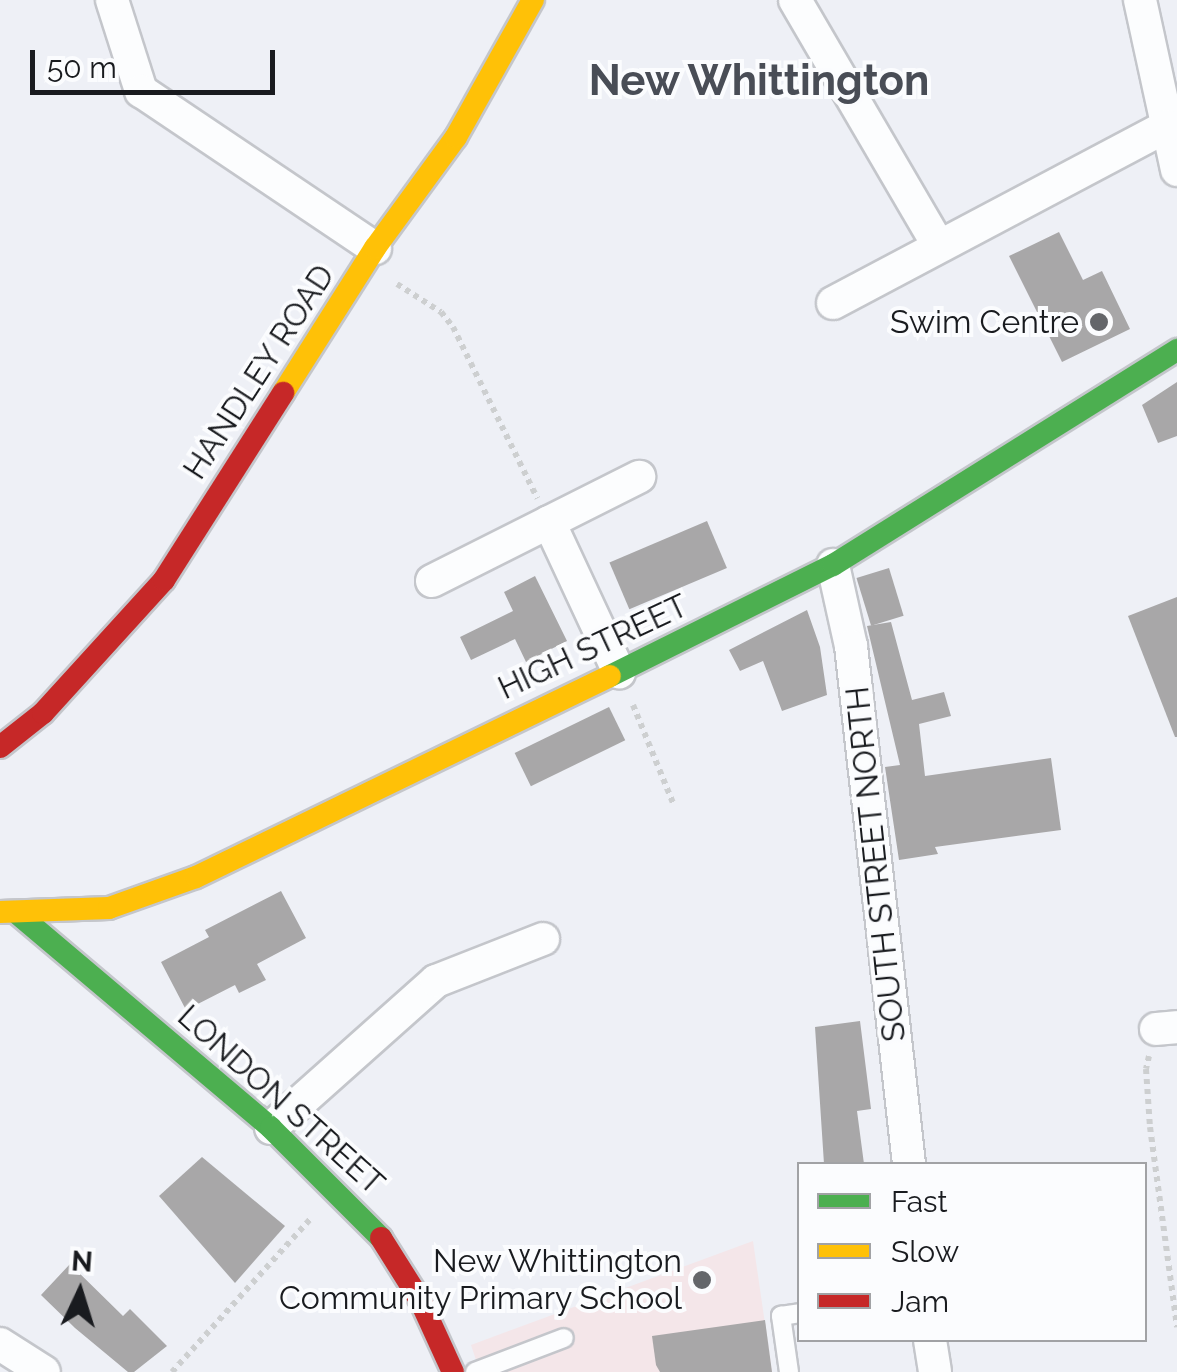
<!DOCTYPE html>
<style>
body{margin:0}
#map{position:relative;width:1177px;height:1372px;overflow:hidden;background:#eef0f6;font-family:Raleway,sans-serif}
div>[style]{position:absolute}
.education>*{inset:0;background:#f4e6e9}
.building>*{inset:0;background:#a8a7a8;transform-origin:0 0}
.path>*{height:6px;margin-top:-3px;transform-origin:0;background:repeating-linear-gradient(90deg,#cdcfd0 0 5px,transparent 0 10px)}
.roads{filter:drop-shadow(2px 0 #c4c6cb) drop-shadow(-2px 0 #c4c6cb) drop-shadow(0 2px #c4c6cb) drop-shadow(0 -2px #c4c6cb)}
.lane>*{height:18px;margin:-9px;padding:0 9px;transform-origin:9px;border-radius:9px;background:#fcfdfe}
.street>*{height:32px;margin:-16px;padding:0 16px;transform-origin:16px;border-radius:16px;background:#fcfdfe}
.fast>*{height:22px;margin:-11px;padding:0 11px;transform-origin:11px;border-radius:11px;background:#4caf50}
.slow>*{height:22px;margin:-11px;padding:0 11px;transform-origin:11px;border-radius:11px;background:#ffc107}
.jam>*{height:22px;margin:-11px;padding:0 11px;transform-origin:11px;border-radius:11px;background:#c62828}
.dots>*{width:28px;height:28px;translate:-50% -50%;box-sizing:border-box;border:5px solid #fbfcfe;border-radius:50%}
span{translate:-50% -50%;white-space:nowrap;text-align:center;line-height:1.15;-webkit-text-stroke:8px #fbfcfe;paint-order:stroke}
.poi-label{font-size:32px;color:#191b1f}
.right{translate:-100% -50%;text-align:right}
.street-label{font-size:32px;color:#191b1f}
.district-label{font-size:42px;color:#494d56;font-weight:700}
.legend{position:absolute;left:797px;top:1162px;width:350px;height:180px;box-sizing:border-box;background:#fbfcfe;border:2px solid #a1a2a5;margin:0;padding:12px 18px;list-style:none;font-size:30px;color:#191b1f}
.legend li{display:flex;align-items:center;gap:20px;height:50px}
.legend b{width:50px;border:2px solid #a1a2a5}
.north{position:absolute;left:30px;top:1242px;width:100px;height:100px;-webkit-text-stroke:8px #fbfcfe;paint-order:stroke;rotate:4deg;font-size:28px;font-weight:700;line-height:40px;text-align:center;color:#191b1f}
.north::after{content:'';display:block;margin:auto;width:35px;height:45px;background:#191b1f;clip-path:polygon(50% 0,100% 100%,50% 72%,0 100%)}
.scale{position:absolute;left:30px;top:50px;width:245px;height:45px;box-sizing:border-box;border:5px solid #191b1f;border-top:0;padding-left:12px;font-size:30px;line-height:35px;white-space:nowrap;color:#191b1f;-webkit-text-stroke:8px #fbfcfe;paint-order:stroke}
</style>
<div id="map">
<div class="education">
<i style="clip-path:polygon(753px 1241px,772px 1372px,480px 1372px,471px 1345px)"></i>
</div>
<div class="building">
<i style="clip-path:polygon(1059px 232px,1083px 280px,1102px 271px,1130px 329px,1062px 362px,1009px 256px)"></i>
<i style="clip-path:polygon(1177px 382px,1177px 436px,1158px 443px,1142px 405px)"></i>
<i style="left:707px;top:521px;width:51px;height:106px;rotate:67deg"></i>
<i style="left:889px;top:568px;width:50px;height:34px;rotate:73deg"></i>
<i style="clip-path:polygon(535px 576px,567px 641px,526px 662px,515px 639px,471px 660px,460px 637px,513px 611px,504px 592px)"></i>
<i style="clip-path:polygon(1177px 597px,1177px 737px,1175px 737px,1128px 616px)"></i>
<i style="clip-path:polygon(807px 610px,820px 647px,827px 695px,782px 711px,763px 661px,740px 671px,729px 650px)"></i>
<i style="clip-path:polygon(891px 622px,912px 700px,944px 692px,951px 716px,919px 724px,925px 776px,1051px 758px,1061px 830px,935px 847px,938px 854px,899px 860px,885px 767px,900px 765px,867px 626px)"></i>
<i style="left:609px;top:707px;width:37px;height:105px;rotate:64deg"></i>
<i style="clip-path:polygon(281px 891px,306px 938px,257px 964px,266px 980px,239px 993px,235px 985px,186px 1010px,161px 962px,209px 937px,205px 930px)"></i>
<i style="clip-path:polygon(860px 1021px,871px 1109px,857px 1111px,864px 1164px,824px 1164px,815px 1027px)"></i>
<i style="clip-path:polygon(202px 1157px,285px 1226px,235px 1283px,159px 1196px)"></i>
<i style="clip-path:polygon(70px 1264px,123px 1316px,130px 1309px,167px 1346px,134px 1372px,128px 1372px,75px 1328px,41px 1295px)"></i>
<i style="clip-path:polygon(765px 1320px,772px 1372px,660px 1372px,656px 1365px,652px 1336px)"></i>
</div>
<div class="path">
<i style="left:397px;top:284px;width:52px;rotate:32.5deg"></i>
<i style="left:441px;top:312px;width:19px;rotate:51deg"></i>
<i style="left:453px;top:327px;width:191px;rotate:63.8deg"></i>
<i style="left:633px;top:705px;width:106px;rotate:67.8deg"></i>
<i style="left:1149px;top:1056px;width:13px;rotate:103deg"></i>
<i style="left:1146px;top:1069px;width:58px;rotate:86.1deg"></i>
<i style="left:1150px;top:1127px;width:202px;rotate:82.3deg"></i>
<i style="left:172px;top:1372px;width:209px;rotate:-47.9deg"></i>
</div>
<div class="roads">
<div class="lane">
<i style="left:475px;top:1372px;width:95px;rotate:-20.9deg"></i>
<i style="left:789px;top:1372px;width:57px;rotate:-98.1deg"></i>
<i style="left:781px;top:1316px;width:19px;rotate:-9deg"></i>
</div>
<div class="street">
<i style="left:112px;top:0;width:96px;rotate:72.3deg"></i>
<i style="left:141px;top:91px;width:282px;rotate:33.9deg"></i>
<i style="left:795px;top:0;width:284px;rotate:59.7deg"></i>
<i style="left:1140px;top:0;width:174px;rotate:77.7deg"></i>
<i style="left:833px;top:303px;width:378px;rotate:-27.9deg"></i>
<i style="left:549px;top:522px;width:166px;rotate:65deg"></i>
<i style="left:833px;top:565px;width:83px;rotate:77.5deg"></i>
<i style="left:851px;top:646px;width:521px;rotate:83.61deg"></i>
<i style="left:432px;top:581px;width:232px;rotate:-26.7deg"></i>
<i style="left:1156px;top:1029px;width:21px;rotate:-5deg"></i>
<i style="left:271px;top:1128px;width:221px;rotate:-41.7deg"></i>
<i style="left:436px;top:981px;width:115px;rotate:-21.4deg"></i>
<i style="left:930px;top:1340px;width:32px;rotate:81deg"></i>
<i style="left:0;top:1344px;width:52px;rotate:32.5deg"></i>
</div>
<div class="fast">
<i style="left:610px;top:676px;width:249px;rotate:-26.5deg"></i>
<i style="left:833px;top:565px;width:406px;rotate:-32deg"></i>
<i style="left:18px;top:914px;width:331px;rotate:40.2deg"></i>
<i style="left:271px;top:1128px;width:156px;rotate:45deg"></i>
</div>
<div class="slow">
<i style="left:283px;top:393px;width:172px;rotate:-57.6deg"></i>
<i style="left:375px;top:248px;width:137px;rotate:-53.9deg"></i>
<i style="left:456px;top:137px;width:157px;rotate:-60.7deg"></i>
<i style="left:0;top:912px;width:109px;rotate:-2.1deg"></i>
<i style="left:109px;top:908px;width:92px;rotate:-19.6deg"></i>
<i style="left:196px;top:877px;width:460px;rotate:-25.9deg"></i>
</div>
<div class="jam">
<i style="left:0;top:747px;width:55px;rotate:-38.3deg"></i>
<i style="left:43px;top:713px;width:180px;rotate:-47.7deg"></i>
<i style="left:164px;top:580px;width:222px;rotate:-57.5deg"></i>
<i style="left:381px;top:1238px;width:73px;rotate:57.8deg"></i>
<i style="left:420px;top:1300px;width:79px;rotate:65.4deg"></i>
</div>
</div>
<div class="dots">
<i style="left:1099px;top:322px;background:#64666a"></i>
<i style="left:702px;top:1280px;background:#64666a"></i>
</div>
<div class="poi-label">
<span class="right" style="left:1079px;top:322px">Swim Centre</span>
<span class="right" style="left:682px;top:1280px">New Whittington<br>Community Primary School</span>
</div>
<div class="street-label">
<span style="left:259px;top:372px;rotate:-57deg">HANDLEY ROAD</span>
<span style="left:593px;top:647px;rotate:-25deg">HIGH STREET</span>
<span style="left:876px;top:864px;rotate:-96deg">SOUTH STREET NORTH</span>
<span style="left:281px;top:1100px;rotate:42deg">LONDON STREET</span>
</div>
<div class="district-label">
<span style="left:759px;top:81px">New Whittington</span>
</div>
<ul class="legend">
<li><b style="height:12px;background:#4caf50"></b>Fast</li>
<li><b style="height:12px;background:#ffc107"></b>Slow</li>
<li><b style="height:12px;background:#c62828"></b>Jam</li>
</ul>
<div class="north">N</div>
<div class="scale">50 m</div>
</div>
